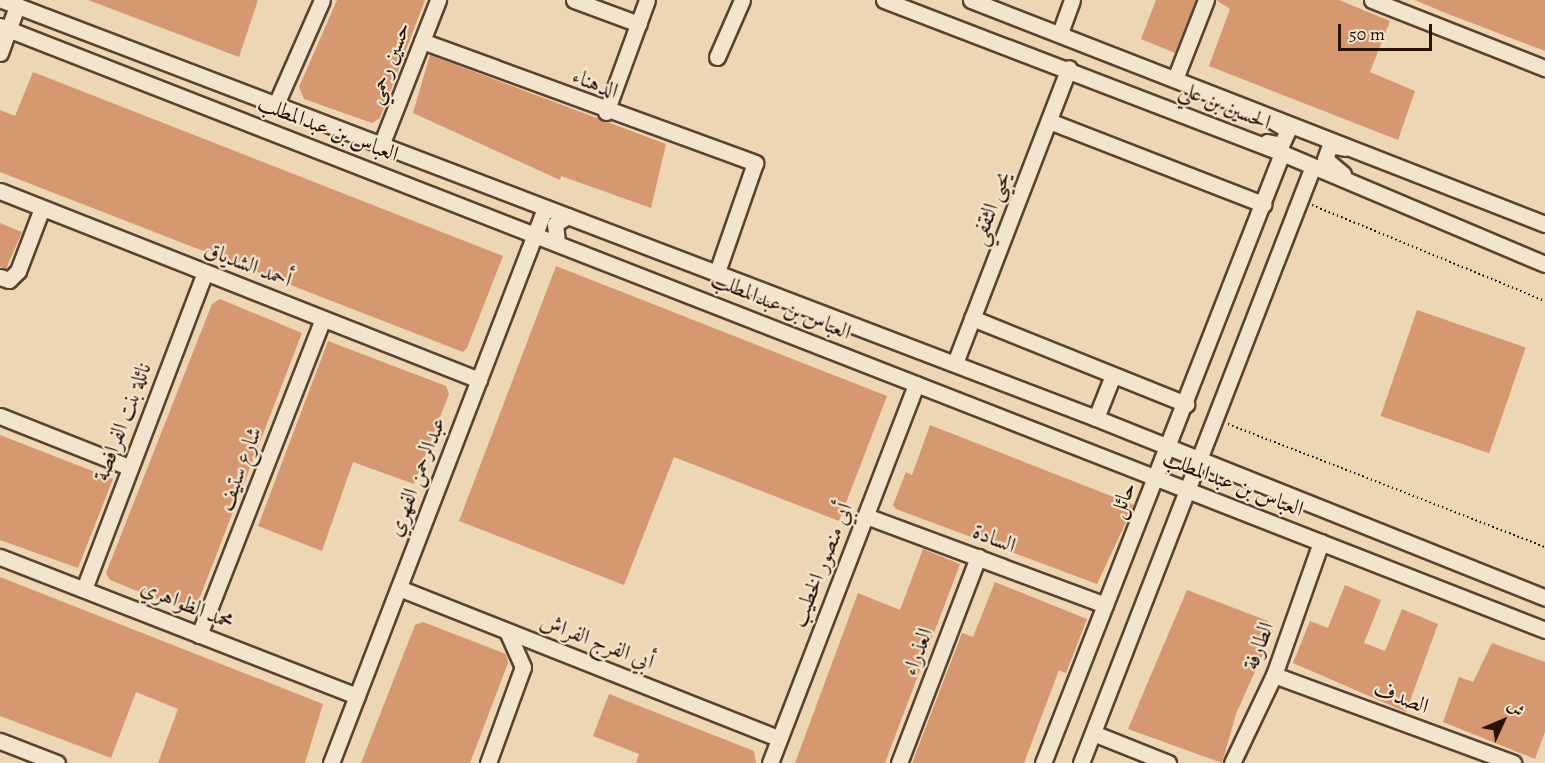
<!DOCTYPE html>
<meta charset="utf-8">
<style>
body{margin:0}
#map{position:relative;width:1545px;height:763px;overflow:hidden;background:#edd6b3;font-family:Alegreya,Amiri,serif}
div>[style]{position:absolute}
.building>*{inset:0;background:#d69871;transform-origin:0 0}
.path>*{height:2px;margin-top:-1px;transform-origin:0;background:repeating-linear-gradient(90deg,#291103 0 1.5px,transparent 0 4.5px)}
.roads{filter:drop-shadow(2px 0 #5a422f) drop-shadow(-2px 0 #5a422f) drop-shadow(0 2px #5a422f) drop-shadow(0 -2px #5a422f)}
.minor>*{height:15px;margin:-7.5px;padding:0 7.5px;transform-origin:7.5px;border-radius:7.5px;background:#f3e4ce}
span{translate:-50% -50%;white-space:nowrap;text-align:center;line-height:1.15;-webkit-text-stroke:4.5px #f3e4ce;paint-order:stroke}
.street-label{font-size:22px;color:#291103}
.north{position:absolute;left:1473px;top:691px;width:60px;height:60px;-webkit-text-stroke:4px #f3e4ce;paint-order:stroke;rotate:46deg;font-size:16px;font-weight:700;line-height:24px;text-align:center;color:#291103}
.north::after{content:'';display:block;margin:auto;width:21px;height:27px;background:#291103;clip-path:polygon(50% 0,100% 100%,50% 72%,0 100%)}
.scale{position:absolute;left:1338px;top:24px;width:94px;height:27px;box-sizing:border-box;border:3px solid #291103;border-top:0;padding-left:8px;font-size:18px;line-height:21px;white-space:nowrap;color:#291103;-webkit-text-stroke:4px #f3e4ce;paint-order:stroke}
</style>
<div id="map">
<div class="building">
<i style="clip-path:polygon(88px 0,258px 0,239px 57px)"></i>
<i style="clip-path:polygon(337px 0,425px 0,380px 118px,372px 123px,304px 99px,299px 87px)"></i>
<i style="clip-path:polygon(1156px 0,1196px 0,1175px 53px,1141px 39px)"></i>
<i style="clip-path:polygon(1216px 0,1339px 0,1390px 21px,1370px 72px,1415px 91px,1398px 140px,1209px 66px,1230px 9px)"></i>
<i style="clip-path:polygon(1415px 0,1545px 0,1545px 51px,1443px 12px)"></i>
<i style="clip-path:polygon(430px 55px,666px 144px,651px 208px,561px 176px,560px 180px,413px 113px)"></i>
<i style="clip-path:polygon(33px 72px,503px 256px,467px 348px,463px 352px,0 172px,0 110px,15px 116px)"></i>
<i style="clip-path:polygon(0 223px,22px 232px,6px 269px,0 267px)"></i>
<i style="clip-path:polygon(556px 266px,887px 396px,839px 521px,674px 457px,624px 585px,459px 521px)"></i>
<i style="clip-path:polygon(220px 299px,302px 333px,197px 605px,187px 611px,110px 580px,106px 573px,212px 304px)"></i>
<i style="left:1417px;top:310px;width:115px;height:112px;rotate:19deg"></i>
<i style="clip-path:polygon(328px 341px,446px 386px,449px 394px,414px 484px,353px 462px,322px 551px,258px 526px)"></i>
<i style="clip-path:polygon(930px 425px,1134px 505px,1097px 584px,896px 509px,893px 505px,906px 472px,912px 475px)"></i>
<i style="clip-path:polygon(0 435px,113px 479px,78px 568px,0 540px)"></i>
<i style="clip-path:polygon(923px 549px,960px 564px,885px 763px,795px 763px,858px 593px,900px 610px)"></i>
<i style="clip-path:polygon(0 577px,323px 704px,305px 763px,158px 763px,178px 709px,136px 692px,111px 758px,0 716px)"></i>
<i style="clip-path:polygon(995px 582px,1087px 619px,1066px 673px,1059px 670px,1024px 763px,912px 763px,962px 633px,973px 637px)"></i>
<i style="clip-path:polygon(1345px 585px,1381px 600px,1364px 643px,1385px 651px,1402px 609px,1438px 624px,1406px 712px,1293px 663px,1310px 621px,1328px 628px)"></i>
<i style="clip-path:polygon(1187px 590px,1268px 621px,1273px 631px,1236px 714px,1222px 763px,1128px 729px)"></i>
<i style="clip-path:polygon(423px 622px,506px 654px,508px 663px,470px 763px,361px 763px,415px 625px)"></i>
<i style="clip-path:polygon(1492px 643px,1545px 662px,1545px 732px,1535px 759px,1443px 722px,1459px 677px,1473px 682px)"></i>
<i style="clip-path:polygon(609px 694px,754px 751px,756px 763px,636px 763px,639px 754px,593px 736px)"></i>
</div>
<div class="path">
<i style="left:1312px;top:205px;width:252px;rotate:22.4deg"></i>
<i style="left:1228px;top:424px;width:340px;rotate:21.2deg"></i>
</div>
<div class="roads">
<div class="minor">
<i style="left:2px;top:0;width:1171px;rotate:20.91deg"></i>
<i style="left:1096px;top:418px;width:484px;rotate:21.8deg"></i>
<i style="left:574px;top:0;width:69px;rotate:20.3deg"></i>
<i style="left:884px;top:0;width:426px;rotate:21deg"></i>
<i style="left:1282px;top:153px;width:285px;rotate:22.9deg"></i>
<i style="left:971px;top:0;width:616px;rotate:21.32deg"></i>
<i style="left:1372px;top:0;width:186px;rotate:21.5deg"></i>
<i style="left:0;top:26px;width:1659px;rotate:21.35deg"></i>
<i style="left:1060px;top:33px;width:35px;rotate:-70deg"></i>
<i style="left:422px;top:41px;width:355px;rotate:20.1deg"></i>
<i style="left:755px;top:163px;width:115px;rotate:109.2deg"></i>
<i style="left:0;top:53px;width:50px;rotate:-70.1deg"></i>
<i style="left:717px;top:57px;width:62px;rotate:-66.3deg"></i>
<i style="left:1175px;top:79px;width:85px;rotate:-68.6deg"></i>
<i style="left:277px;top:102px;width:111px;rotate:-66.2deg"></i>
<i style="left:606px;top:112px;width:119px;rotate:-69.9deg"></i>
<i style="left:1049px;top:121px;width:230px;rotate:21.2deg"></i>
<i style="left:1267px;top:142px;width:14px;rotate:12deg"></i>
<i style="left:1281px;top:145px;width:17px;rotate:-65deg"></i>
<i style="left:1288px;top:130px;width:17px;rotate:-149deg"></i>
<i style="left:382px;top:143px;width:154px;rotate:-68.6deg"></i>
<i style="left:1343px;top:174px;width:23px;rotate:-140deg"></i>
<i style="left:1325px;top:159px;width:15px;rotate:-70deg"></i>
<i style="left:1330px;top:145px;width:15px;rotate:11deg"></i>
<i style="left:0;top:191px;width:515px;rotate:21.53deg"></i>
<i style="left:557px;top:242px;width:18px;rotate:-96deg"></i>
<i style="left:555px;top:224px;width:15px;rotate:-32deg"></i>
<i style="left:0;top:277px;width:9px;rotate:18deg"></i>
<i style="left:9px;top:280px;width:13px;rotate:-45deg"></i>
<i style="left:18px;top:271px;width:67px;rotate:-69.1deg"></i>
<i style="left:972px;top:318px;width:231px;rotate:21.9deg"></i>
<i style="left:955px;top:363px;width:316px;rotate:-68.9deg"></i>
<i style="left:0;top:416px;width:139px;rotate:21.6deg"></i>
<i style="left:1096px;top:418px;width:46px;rotate:-68.4deg"></i>
<i style="left:866px;top:516px;width:255px;rotate:20.4deg"></i>
<i style="left:0;top:557px;width:383px;rotate:21.3deg"></i>
<i style="left:399px;top:588px;width:408px;rotate:21.6deg"></i>
<i style="left:84px;top:589px;width:339px;rotate:-69.1deg"></i>
<i style="left:199px;top:635px;width:339px;rotate:-68.6deg"></i>
<i style="left:1274px;top:675px;width:255px;rotate:20.2deg"></i>
<i style="left:1093px;top:733px;width:81px;rotate:21.8deg"></i>
<i style="left:0;top:741px;width:61px;rotate:21.1deg"></i>
<i style="left:331px;top:763px;width:595px;rotate:-68.91deg"></i>
<i style="left:488px;top:763px;width:102px;rotate:-70deg"></i>
<i style="left:523px;top:667px;width:39px;rotate:-114deg"></i>
<i style="left:770px;top:763px;width:406px;rotate:-68.9deg"></i>
<i style="left:899px;top:763px;width:221px;rotate:-69deg"></i>
<i style="left:1043px;top:763px;width:655px;rotate:-68.6deg"></i>
<i style="left:1081px;top:763px;width:640px;rotate:-68.76deg"></i>
<i style="left:1232px;top:763px;width:98px;rotate:-64.5deg"></i>
<i style="left:1274px;top:675px;width:141px;rotate:-70.5deg"></i>
</div>
</div>
<div class="street-label">
<span style="left:389px;top:63px;rotate:-69deg">حسين رحمي</span>
<span style="left:595px;top:84px;rotate:21deg">الدهناء</span>
<span style="left:1225px;top:106px;rotate:22deg">الحسين بن علي</span>
<span style="left:328px;top:129px;rotate:21deg">العباس بن عبدالمطلب</span>
<span style="left:991px;top:208px;rotate:-69deg">يحيى الثقفي</span>
<span style="left:248px;top:265px;rotate:21deg">أحمد الشدياق</span>
<span style="left:781px;top:306px;rotate:22deg">العباس بن عبدالمطلب</span>
<span style="left:123px;top:422px;rotate:-69deg">نائلة بنت الفرافصة</span>
<span style="left:240px;top:469px;rotate:-69deg">شارع ستيف</span>
<span style="left:417px;top:477px;rotate:-69deg">عبدالرحمن الفهري</span>
<span style="left:1233px;top:484px;rotate:21deg">العباس بن عبدالمطلب</span>
<span style="left:1123px;top:500px;rotate:-68deg">حائل</span>
<span style="left:994px;top:539px;rotate:21deg">السادة</span>
<span style="left:822px;top:565px;rotate:-68deg">أبي منصور الخطيب</span>
<span style="left:187px;top:605px;rotate:22deg">محمد الظواهري</span>
<span style="left:597px;top:642px;rotate:21deg">أبي الفرج الفراش</span>
<span style="left:1259px;top:646px;rotate:-69deg">الطارفة</span>
<span style="left:918px;top:652px;rotate:-69deg">العذراء</span>
<span style="left:1401px;top:698px;rotate:20deg">الصدف</span>
</div>
<div class="north">ش</div>
<div class="scale">50 m</div>
</div>
